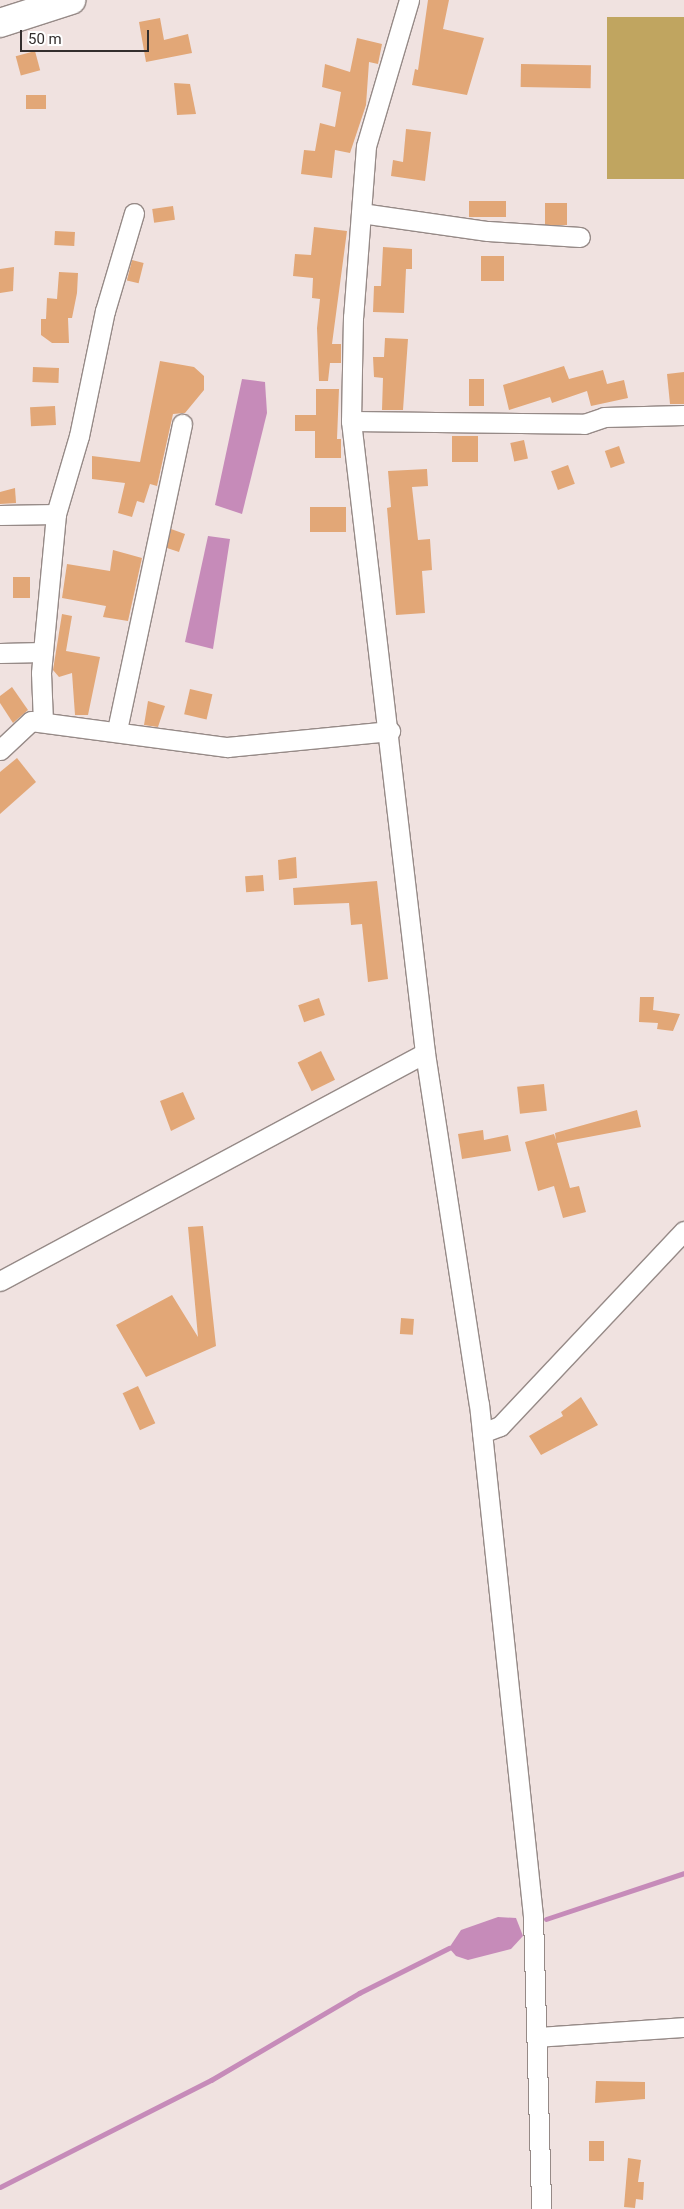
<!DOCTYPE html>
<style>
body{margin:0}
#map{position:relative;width:684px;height:2209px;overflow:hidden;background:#f0e2e0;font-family:Roboto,sans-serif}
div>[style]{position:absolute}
.forest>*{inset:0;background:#c0a560;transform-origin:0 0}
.water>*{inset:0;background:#c68bb9}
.stream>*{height:5px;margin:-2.5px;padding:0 2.5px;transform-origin:2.5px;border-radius:2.5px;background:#c68bb9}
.building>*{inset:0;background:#e2a777;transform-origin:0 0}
.roads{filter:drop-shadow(1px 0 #968a87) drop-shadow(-1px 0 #968a87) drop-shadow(0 1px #968a87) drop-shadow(0 -1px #968a87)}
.minor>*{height:19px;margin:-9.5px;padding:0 9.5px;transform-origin:9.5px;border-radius:9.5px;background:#fff}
.secondary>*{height:28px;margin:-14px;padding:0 14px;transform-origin:14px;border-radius:14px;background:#fff}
span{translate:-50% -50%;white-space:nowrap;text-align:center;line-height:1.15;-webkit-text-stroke:4.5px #fff;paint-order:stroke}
.scale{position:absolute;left:20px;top:30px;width:129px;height:22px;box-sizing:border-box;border:2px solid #332e2d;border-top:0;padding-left:6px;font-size:15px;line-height:18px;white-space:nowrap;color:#332e2d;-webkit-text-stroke:4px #fff;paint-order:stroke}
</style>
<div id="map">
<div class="forest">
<i style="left:684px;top:17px;width:162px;height:77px;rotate:90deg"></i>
</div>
<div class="water">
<i style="clip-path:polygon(242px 379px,265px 382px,267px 413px,242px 514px,215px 505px)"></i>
<i style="clip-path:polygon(208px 536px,230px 539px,213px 649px,185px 642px)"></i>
<i style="clip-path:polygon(498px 1917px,516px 1918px,523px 1936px,511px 1949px,468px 1960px,456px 1956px,449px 1948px,461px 1930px)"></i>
</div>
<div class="stream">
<i style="left:546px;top:1919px;width:145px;rotate:-18.4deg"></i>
<i style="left:0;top:2187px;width:237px;rotate:-26.9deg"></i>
<i style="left:211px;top:2080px;width:172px;rotate:-30.4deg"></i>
<i style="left:359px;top:1993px;width:101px;rotate:-26.6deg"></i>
</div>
<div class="building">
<i style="clip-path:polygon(428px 0,449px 0,443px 29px,484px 38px,467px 95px,412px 85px,415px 69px,418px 70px)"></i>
<i style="clip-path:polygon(160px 18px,164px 40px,188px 34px,192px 53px,146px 62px,139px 22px)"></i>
<i style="clip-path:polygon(357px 38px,382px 44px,378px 64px,369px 62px,366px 105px,350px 153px,335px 150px,332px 178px,301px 174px,304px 150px,315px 151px,320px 123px,335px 127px,341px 92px,322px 87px,325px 64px,350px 72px)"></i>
<i style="left:35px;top:51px;width:20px;height:20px;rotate:75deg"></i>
<i style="left:521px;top:64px;width:70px;height:23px;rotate:1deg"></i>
<i style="clip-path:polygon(174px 83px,190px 84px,196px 114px,177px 115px)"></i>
<i style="left:26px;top:95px;width:20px;height:14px"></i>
<i style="clip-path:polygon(406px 129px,431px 132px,425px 181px,391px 176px,393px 160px,403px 162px)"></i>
<i style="left:469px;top:201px;width:37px;height:16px"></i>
<i style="left:567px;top:203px;width:22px;height:22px;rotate:90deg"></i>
<i style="left:173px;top:206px;width:14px;height:21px;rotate:82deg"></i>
<i style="clip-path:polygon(314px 227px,347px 231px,332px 344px,341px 344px,341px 363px,330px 363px,328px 381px,319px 381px,317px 328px,320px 299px,312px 298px,313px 278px,293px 276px,295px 254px,311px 255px)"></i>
<i style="left:55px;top:231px;width:20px;height:14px;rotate:3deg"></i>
<i style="clip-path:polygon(383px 247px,412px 249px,412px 269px,406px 269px,404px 313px,373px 312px,374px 286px,381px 286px)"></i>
<i style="left:481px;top:256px;width:23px;height:25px"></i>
<i style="left:132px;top:260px;width:12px;height:21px;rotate:14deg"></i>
<i style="clip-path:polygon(14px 267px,13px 291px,0 293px,0 269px)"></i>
<i style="clip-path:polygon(59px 272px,78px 273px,77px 293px,72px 318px,68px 318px,69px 343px,52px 343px,41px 335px,41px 319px,46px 319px,47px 298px,57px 299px)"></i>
<i style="clip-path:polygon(385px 338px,408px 339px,403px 410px,382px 410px,383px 378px,374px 377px,373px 357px,384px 357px)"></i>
<i style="clip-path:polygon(160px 361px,194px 367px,204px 376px,204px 390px,185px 413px,173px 414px,157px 486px,150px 484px,144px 503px,137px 501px,132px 517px,118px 513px,125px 483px,92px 479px,92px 456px,140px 462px)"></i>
<i style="clip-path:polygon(564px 366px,569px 379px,603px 370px,607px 384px,624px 380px,628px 398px,591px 406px,587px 391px,552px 403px,550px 397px,509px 410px,503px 385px)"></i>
<i style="left:33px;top:367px;width:26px;height:15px;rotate:2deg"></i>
<i style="clip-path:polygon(684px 372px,684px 404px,670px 404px,667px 374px)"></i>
<i style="left:469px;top:379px;width:15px;height:27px"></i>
<i style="clip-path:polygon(316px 389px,339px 389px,337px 439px,341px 439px,341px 458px,315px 458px,315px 431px,295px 431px,295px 415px,316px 415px)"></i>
<i style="left:55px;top:406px;width:19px;height:25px;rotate:87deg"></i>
<i style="left:452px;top:436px;width:26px;height:26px"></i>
<i style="left:524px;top:440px;width:19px;height:14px;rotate:78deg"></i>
<i style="left:619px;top:446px;width:18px;height:15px;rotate:71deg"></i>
<i style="left:568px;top:465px;width:20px;height:18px;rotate:70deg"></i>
<i style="clip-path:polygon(427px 469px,428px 486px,412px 487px,418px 540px,430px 539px,432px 570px,422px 571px,425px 613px,396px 615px,387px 508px,391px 507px,388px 471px)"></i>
<i style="clip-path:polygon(15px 488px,16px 503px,0 504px,0 492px)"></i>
<i style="left:310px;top:507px;width:36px;height:25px"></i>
<i style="clip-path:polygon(171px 529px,185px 534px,179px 552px,167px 548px)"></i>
<i style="clip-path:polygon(113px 550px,142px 558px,128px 621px,103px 617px,106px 606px,62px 598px,67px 564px,110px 571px)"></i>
<i style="left:13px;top:577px;width:17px;height:21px"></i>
<i style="clip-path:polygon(62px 614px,72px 616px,66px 651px,100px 657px,88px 715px,75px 715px,72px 673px,59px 677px,53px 670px)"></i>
<i style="clip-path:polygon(12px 687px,28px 710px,13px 723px,0 703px,0 696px)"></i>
<i style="left:190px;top:689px;width:23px;height:26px;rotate:13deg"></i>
<i style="clip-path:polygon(148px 701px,165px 706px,158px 727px,144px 725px)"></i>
<i style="clip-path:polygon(17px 758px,36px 782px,0 814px,0 772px)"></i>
<i style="clip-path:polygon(296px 857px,297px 878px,279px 880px,278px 860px)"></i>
<i style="left:263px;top:875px;width:16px;height:18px;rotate:86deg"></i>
<i style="clip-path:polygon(377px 881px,388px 979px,368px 982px,362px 924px,351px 925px,349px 903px,294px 905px,293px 888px)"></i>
<i style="clip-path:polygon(640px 997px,654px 997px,653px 1010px,680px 1014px,673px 1031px,657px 1029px,658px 1023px,639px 1022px)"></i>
<i style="left:319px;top:998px;width:18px;height:22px;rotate:71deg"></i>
<i style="left:321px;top:1051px;width:32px;height:26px;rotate:64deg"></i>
<i style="left:544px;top:1084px;width:27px;height:27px;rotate:84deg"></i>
<i style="clip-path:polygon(183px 1092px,195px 1119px,171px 1131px,160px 1101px)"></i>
<i style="clip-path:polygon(637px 1110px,641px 1127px,557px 1143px,570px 1188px,579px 1186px,586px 1212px,563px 1218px,554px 1186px,538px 1191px,525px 1142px,554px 1134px,556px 1140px,555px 1133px)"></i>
<i style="clip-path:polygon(483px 1130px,484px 1140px,508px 1135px,511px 1151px,462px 1159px,458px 1134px)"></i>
<i style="clip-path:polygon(203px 1226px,216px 1346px,146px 1377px,116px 1325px,172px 1295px,198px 1337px,188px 1227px)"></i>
<i style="left:401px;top:1318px;width:13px;height:16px;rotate:4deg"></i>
<i style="left:138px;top:1386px;width:41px;height:17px;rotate:65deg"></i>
<i style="clip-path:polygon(581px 1397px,598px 1425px,541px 1455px,529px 1436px,563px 1416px,561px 1412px)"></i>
<i style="clip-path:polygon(596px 2081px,645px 2082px,645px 2099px,595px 2103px)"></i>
<i style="left:589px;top:2141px;width:15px;height:20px"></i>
<i style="clip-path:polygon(628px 2158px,641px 2160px,638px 2182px,644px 2182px,643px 2200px,636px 2199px,635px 2208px,624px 2207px)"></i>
</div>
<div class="roads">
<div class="minor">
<i style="left:409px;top:0;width:152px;rotate:106.4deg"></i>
<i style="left:366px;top:146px;width:171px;rotate:94.3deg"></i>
<i style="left:353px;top:317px;width:104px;rotate:91.1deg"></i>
<i style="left:351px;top:421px;width:636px;rotate:83.32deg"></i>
<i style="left:425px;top:1053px;width:355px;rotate:81.3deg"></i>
<i style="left:479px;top:1404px;width:515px;rotate:83.98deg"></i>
<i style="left:533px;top:1916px;width:293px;rotate:88.4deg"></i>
<i style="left:361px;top:213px;width:128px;rotate:8.1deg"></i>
<i style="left:488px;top:231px;width:92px;rotate:3.7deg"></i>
<i style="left:351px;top:421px;width:233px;rotate:0.7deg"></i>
<i style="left:584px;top:424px;width:21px;rotate:-19deg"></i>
<i style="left:604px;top:417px;width:80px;rotate:-1.4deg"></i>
<i style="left:0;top:515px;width:56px;rotate:-1deg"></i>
<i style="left:0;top:653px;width:43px;rotate:-1.3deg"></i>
<i style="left:43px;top:722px;width:49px;rotate:-92.3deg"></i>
<i style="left:41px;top:673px;width:160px;rotate:-84.6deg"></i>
<i style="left:56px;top:514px;width:81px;rotate:-73.6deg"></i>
<i style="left:79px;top:436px;width:128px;rotate:-78.3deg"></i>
<i style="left:105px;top:311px;width:102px;rotate:-73.5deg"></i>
<i style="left:117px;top:730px;width:313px;rotate:-78deg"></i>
<i style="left:0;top:750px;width:42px;rotate:-43.1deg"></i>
<i style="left:31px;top:721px;width:198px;rotate:7.6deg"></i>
<i style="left:227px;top:747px;width:164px;rotate:-5.6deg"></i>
<i style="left:0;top:1281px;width:482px;rotate:-28.2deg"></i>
<i style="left:482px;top:1433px;width:19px;rotate:-21deg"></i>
<i style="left:500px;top:1426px;width:268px;rotate:-46.7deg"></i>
<i style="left:537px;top:2037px;width:147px;rotate:-3.9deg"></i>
</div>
<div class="secondary">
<i style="left:0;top:23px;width:75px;rotate:-17.9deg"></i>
</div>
</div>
<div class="scale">50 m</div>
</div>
